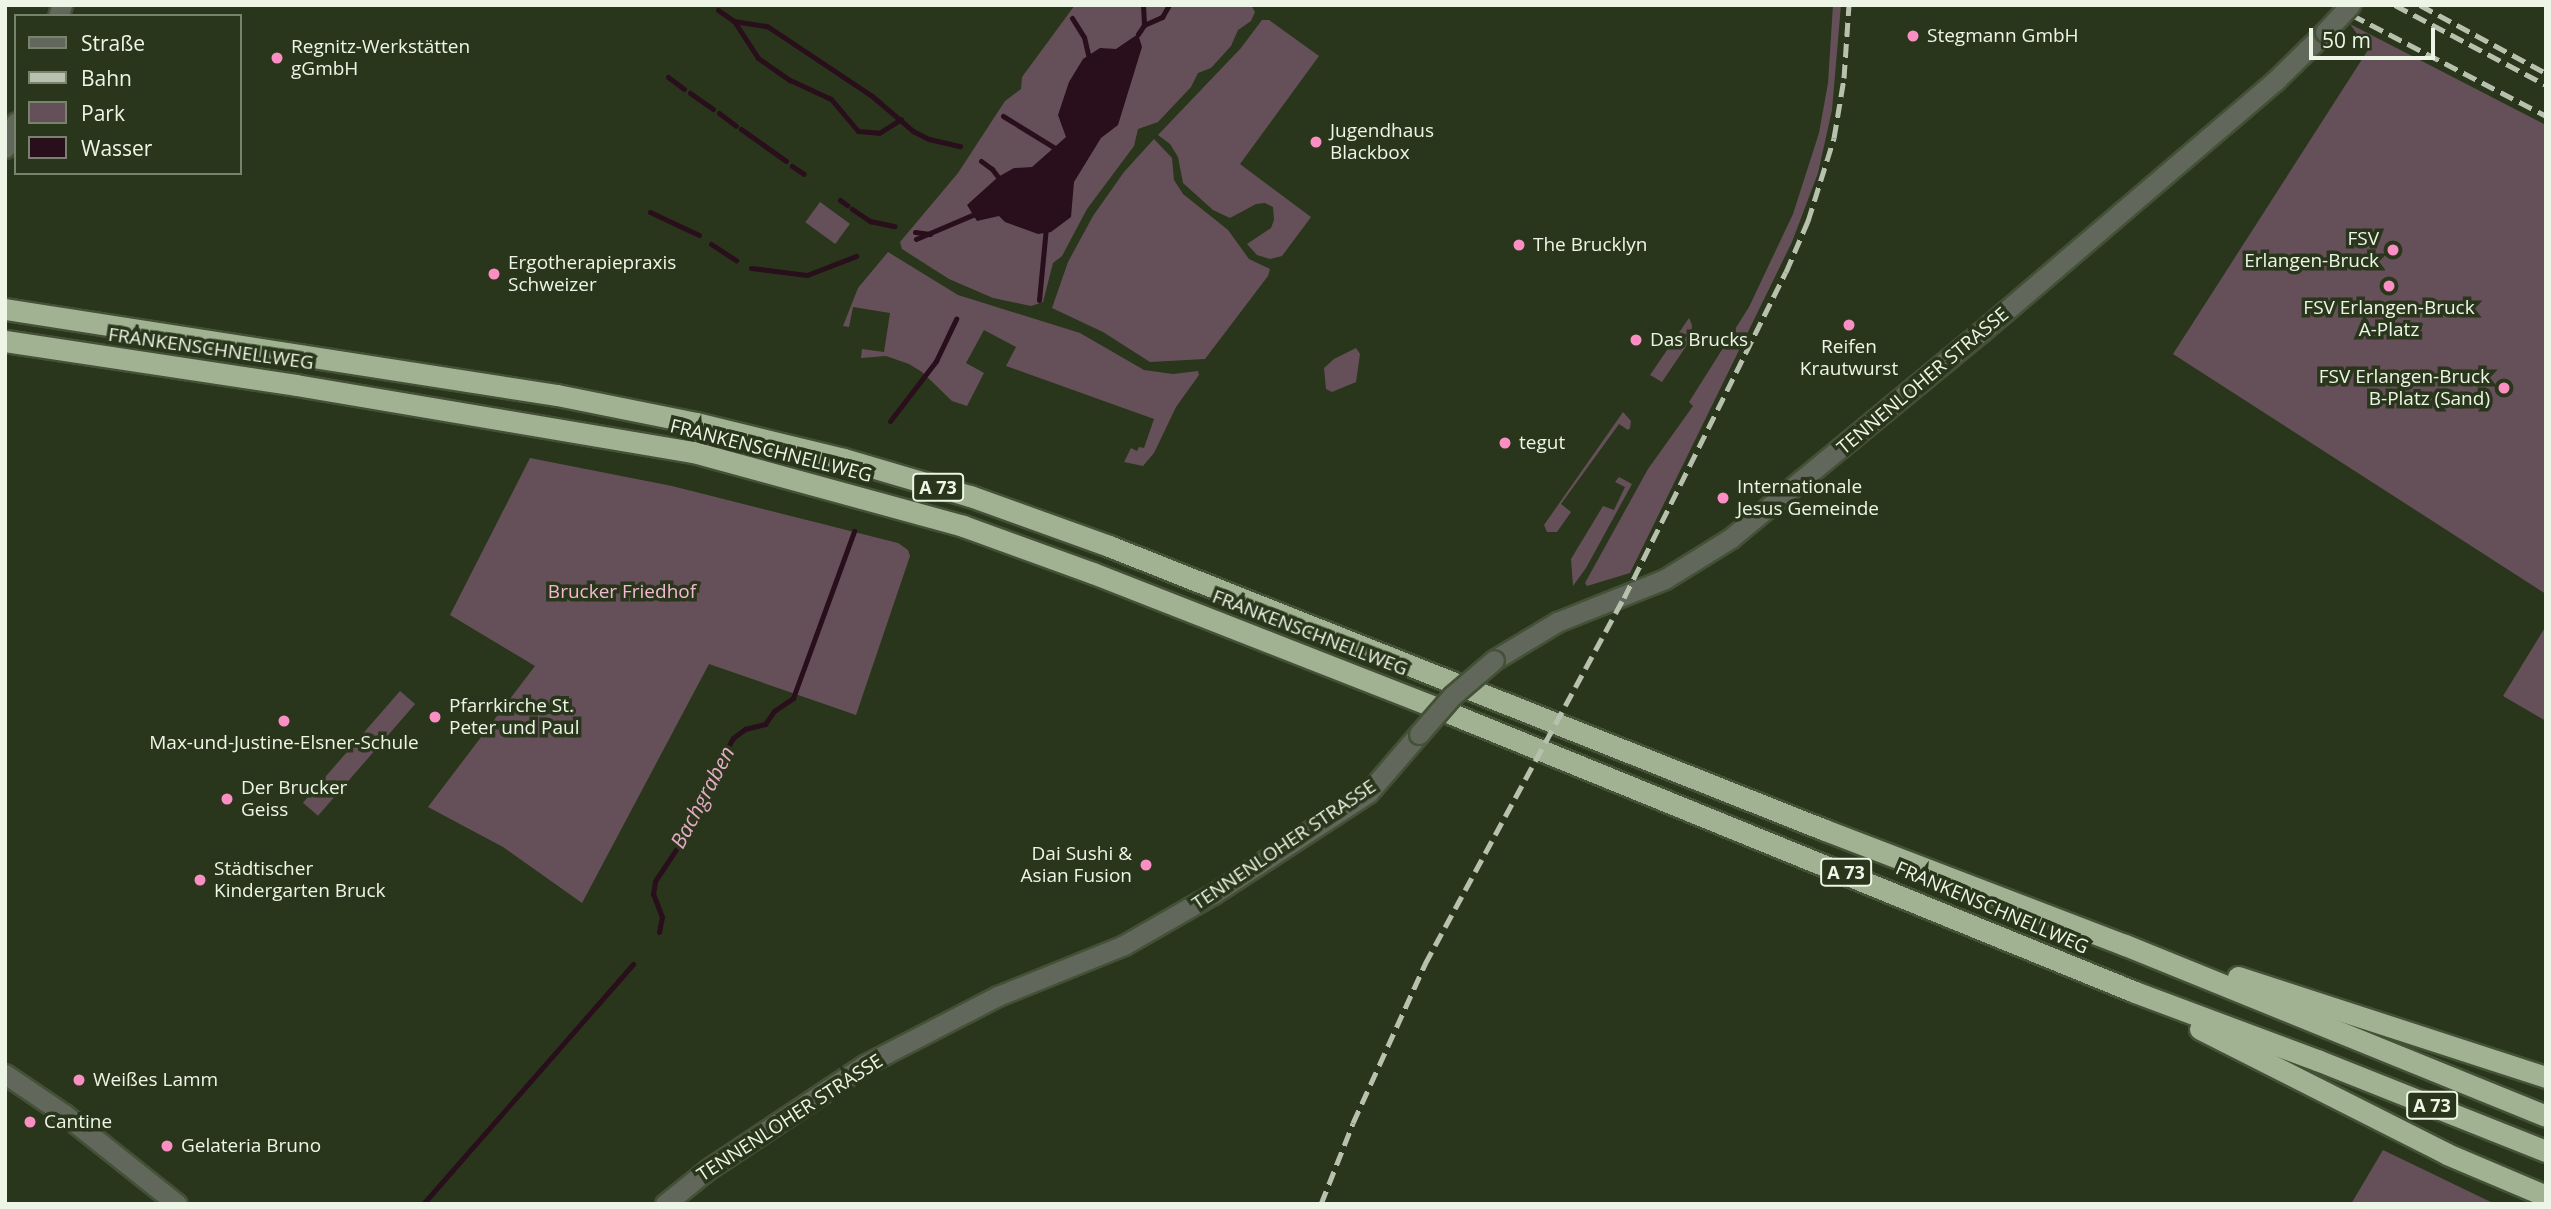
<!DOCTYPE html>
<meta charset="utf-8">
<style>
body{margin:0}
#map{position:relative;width:2551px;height:1209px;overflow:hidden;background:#29361b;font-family:"Open Sans",sans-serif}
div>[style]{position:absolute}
.green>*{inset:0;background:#655059;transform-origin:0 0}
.water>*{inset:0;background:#290e1c}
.stream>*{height:5px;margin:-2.5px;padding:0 2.5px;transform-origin:2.5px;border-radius:2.5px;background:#290e1c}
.roads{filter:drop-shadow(2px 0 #445137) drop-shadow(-2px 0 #445137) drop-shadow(0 2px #445137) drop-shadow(0 -2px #445137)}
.tertiary>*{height:19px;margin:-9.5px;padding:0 9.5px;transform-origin:9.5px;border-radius:9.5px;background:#61675b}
.motorway>*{height:21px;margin:-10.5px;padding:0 10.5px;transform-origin:10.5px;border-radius:10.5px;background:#a1b292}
.rail>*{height:5px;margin-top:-2.5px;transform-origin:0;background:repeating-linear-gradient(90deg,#b7c1ae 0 14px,transparent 0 21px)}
.bridges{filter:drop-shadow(2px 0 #445137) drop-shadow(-2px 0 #445137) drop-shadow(0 2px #445137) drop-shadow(0 -2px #445137)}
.tertiary-bridge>*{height:19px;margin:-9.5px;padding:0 9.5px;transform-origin:9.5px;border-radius:9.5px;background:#61675b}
.dots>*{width:19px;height:19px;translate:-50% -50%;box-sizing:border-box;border:4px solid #29361b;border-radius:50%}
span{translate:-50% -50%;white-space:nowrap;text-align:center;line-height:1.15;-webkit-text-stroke:7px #29361b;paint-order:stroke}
.shield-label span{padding:2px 5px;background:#29361b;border:2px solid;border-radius:5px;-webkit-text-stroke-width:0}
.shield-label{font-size:18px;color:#edf6e6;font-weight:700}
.poi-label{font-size:19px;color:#edf6e6}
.left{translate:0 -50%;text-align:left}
.right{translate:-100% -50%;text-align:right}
.street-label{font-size:19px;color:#edf6e6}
.park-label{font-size:19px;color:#f5b8d3}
.water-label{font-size:21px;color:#e6aac5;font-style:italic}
.frame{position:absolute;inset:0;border:7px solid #edf6e6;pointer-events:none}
.legend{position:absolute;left:14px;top:14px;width:228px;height:161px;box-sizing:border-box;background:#29361b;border:2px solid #77836c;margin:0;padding:9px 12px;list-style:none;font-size:21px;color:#edf6e6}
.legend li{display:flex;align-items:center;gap:14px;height:35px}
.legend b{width:35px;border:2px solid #77836c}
.scale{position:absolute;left:2309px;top:28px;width:126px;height:32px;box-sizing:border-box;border:4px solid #edf6e6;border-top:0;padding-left:9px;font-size:21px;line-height:24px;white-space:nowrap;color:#edf6e6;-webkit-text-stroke:5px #29361b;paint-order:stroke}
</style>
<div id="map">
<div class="green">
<i style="clip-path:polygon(1075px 5px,1251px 5px,1255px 12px,1251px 21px,1238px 30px,1231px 46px,1211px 68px,1198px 73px,1191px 87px,1158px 122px,1138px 129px,1134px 146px,1087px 209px,1062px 256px,1053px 263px,1043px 302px,1031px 306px,993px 298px,949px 279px,902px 249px,900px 242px,958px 173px,1005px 101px,1021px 89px,1022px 77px)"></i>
<i style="clip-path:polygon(1833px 5px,1841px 5px,1832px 110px,1818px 173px,1792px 242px,1630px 573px,1587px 586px,1585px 583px,1648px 469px,1693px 406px,1689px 402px,1749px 307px,1793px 214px,1819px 133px,1828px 83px)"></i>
<i style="clip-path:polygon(1262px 20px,1269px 20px,1319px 56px,1240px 164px,1311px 217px,1282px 256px,1270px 259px,1257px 255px,1247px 244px,1271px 228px,1274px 220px,1273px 207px,1265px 203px,1256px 204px,1230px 218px,1213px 210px,1183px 183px,1178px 157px,1170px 144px,1158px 135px,1241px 48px)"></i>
<i style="clip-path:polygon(2350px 24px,2546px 125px,2546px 594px,2173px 354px,2368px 50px)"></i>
<i style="clip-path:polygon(1154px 139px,1172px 158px,1174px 180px,1183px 194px,1228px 230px,1249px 259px,1270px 269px,1268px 276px,1205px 359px,1150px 362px,1103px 332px,1052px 308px,1068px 262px,1093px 216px,1124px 172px)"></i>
<i style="left:820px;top:202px;width:37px;height:25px;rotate:36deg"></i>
<i style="clip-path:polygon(888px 252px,958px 295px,1080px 333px,1144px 370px,1173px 374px,1198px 371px,1199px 375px,1176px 407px,1154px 453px,1143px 466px,1124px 462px,1131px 448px,1137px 451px,1139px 447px,1144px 448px,1154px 419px,1006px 366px,1016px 347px,984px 330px,966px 363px,984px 373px,967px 406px,952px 401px,922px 372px,909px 364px,886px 356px,861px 358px,862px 349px,884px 352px,890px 313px,853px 307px,849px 327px,843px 326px,858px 288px)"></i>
<i style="clip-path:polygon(1689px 318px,1692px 325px,1691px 339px,1662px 382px,1650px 375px)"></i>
<i style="clip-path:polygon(1356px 348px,1360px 354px,1356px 382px,1332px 392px,1326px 389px,1324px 368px,1334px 359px)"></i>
<i style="clip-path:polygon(1623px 412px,1631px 421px,1630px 428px,1628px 430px,1619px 424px,1561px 504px,1571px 512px,1557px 532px,1547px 532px,1544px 525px)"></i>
<i style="clip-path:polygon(530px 458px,672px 486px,898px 543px,908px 550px,910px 556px,856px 715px,709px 664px,582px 903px,503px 847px,428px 807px,535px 666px,450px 615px)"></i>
<i style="clip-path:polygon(1619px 477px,1632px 484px,1586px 568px,1573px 586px,1571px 559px,1603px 506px,1614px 510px,1625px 487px,1615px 482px)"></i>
<i style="clip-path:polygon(2546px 626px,2546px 721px,2503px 696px)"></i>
<i style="left:400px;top:691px;width:20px;height:148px;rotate:41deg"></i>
<i style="clip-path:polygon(2383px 1150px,2495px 1204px,2351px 1204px)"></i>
</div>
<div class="water">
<i style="clip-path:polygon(1138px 34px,1142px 47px,1118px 125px,1101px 138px,1074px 182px,1071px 217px,1051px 232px,1038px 234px,1005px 222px,999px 216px,977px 221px,967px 205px,998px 177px,1014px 168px,1032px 167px,1066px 137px,1058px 115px,1069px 82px,1083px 59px,1100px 48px,1116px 49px)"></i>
</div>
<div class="stream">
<i style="left:1143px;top:5px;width:20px;rotate:87deg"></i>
<i style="left:718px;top:10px;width:19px;rotate:35deg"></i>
<i style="left:734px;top:21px;width:33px;rotate:9deg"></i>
<i style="left:767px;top:26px;width:126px;rotate:33.7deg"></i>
<i style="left:872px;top:96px;width:54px;rotate:40.5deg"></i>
<i style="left:913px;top:131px;width:18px;rotate:27deg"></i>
<i style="left:929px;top:139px;width:32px;rotate:13deg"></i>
<i style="left:1072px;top:18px;width:22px;rotate:58deg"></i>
<i style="left:1084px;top:37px;width:23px;rotate:77deg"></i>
<i style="left:734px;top:21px;width:44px;rotate:57deg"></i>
<i style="left:758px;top:58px;width:39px;rotate:35deg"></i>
<i style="left:790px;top:80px;width:45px;rotate:24.9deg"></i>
<i style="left:831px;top:99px;width:42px;rotate:49.8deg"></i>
<i style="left:858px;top:131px;width:21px;rotate:5deg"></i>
<i style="left:879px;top:133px;width:26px;rotate:-32deg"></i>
<i style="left:1138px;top:34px;width:11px;rotate:-56deg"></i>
<i style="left:1144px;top:25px;width:20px;rotate:-24deg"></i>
<i style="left:1162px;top:17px;width:14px;rotate:-60deg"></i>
<i style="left:668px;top:77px;width:20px;rotate:37deg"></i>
<i style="left:690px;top:93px;width:28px;rotate:35deg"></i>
<i style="left:719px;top:113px;width:21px;rotate:37deg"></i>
<i style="left:1003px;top:116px;width:67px;rotate:31.6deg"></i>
<i style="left:741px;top:129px;width:55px;rotate:35.4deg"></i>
<i style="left:981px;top:161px;width:14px;rotate:36deg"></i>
<i style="left:992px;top:169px;width:15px;rotate:53deg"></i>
<i style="left:792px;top:166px;width:14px;rotate:34deg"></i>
<i style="left:840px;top:200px;width:9px;rotate:36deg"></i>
<i style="left:852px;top:209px;width:22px;rotate:34deg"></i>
<i style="left:870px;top:221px;width:25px;rotate:12deg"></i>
<i style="left:650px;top:212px;width:54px;rotate:25.1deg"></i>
<i style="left:915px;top:232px;width:15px;rotate:8deg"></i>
<i style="left:916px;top:239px;width:66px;rotate:-23.1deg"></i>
<i style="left:711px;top:244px;width:30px;rotate:33deg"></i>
<i style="left:751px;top:268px;width:56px;rotate:7.1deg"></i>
<i style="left:807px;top:275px;width:53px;rotate:-21.2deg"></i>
<i style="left:1039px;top:300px;width:73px;rotate:-84.5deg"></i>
<i style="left:890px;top:421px;width:76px;rotate:-52.5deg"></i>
<i style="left:936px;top:361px;width:47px;rotate:-64.5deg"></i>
<i style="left:659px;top:932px;width:15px;rotate:-79deg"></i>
<i style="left:662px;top:917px;width:25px;rotate:-111deg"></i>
<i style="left:653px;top:894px;width:13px;rotate:-81deg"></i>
<i style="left:655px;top:881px;width:47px;rotate:-56.3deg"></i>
<i style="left:681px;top:842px;width:17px;rotate:-77deg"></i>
<i style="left:685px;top:825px;width:99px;rotate:-61.1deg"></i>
<i style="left:733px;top:738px;width:15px;rotate:-37deg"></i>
<i style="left:745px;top:729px;width:21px;rotate:-14deg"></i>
<i style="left:765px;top:724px;width:16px;rotate:-55deg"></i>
<i style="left:774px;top:711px;width:23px;rotate:-34deg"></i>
<i style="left:793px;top:698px;width:178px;rotate:-69.9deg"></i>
<i style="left:423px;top:1204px;width:319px;rotate:-48.8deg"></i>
</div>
<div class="roads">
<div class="tertiary">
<i style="left:58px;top:16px;width:12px;rotate:-70deg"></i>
<i style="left:5px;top:148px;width:28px;rotate:-67deg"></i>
<i style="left:1494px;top:660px;width:74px;rotate:-31.1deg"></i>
<i style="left:1557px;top:622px;width:116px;rotate:-21.7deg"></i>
<i style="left:1665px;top:579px;width:78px;rotate:-31.8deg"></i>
<i style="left:1731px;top:538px;width:324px;rotate:-39.5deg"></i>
<i style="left:1981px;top:332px;width:387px;rotate:-40.5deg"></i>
<i style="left:2275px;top:81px;width:70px;rotate:-44.4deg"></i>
<i style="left:5px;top:1074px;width:71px;rotate:34.1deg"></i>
<i style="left:64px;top:1114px;width:144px;rotate:38.5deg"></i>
<i style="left:665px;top:1204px;width:54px;rotate:-39deg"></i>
<i style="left:707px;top:1170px;width:191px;rotate:-33.7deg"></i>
<i style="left:866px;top:1064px;width:148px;rotate:-27.3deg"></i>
<i style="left:998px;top:996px;width:136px;rotate:-22deg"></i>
<i style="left:1124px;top:945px;width:103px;rotate:-29.8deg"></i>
<i style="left:1213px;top:894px;width:185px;rotate:-33.1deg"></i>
<i style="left:1368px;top:793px;width:78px;rotate:-49.2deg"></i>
</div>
<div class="motorway">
<i style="left:5px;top:309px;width:559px;rotate:8.86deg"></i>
<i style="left:557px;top:395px;width:142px;rotate:11.4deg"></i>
<i style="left:696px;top:423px;width:152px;rotate:13.7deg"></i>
<i style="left:844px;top:459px;width:131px;rotate:16.4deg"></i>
<i style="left:970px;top:496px;width:148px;rotate:19.8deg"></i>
<i style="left:1109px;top:546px;width:770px;rotate:21.64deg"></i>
<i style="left:1825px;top:830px;width:321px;rotate:21deg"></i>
<i style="left:2125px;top:945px;width:454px;rotate:22.1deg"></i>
<i style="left:5px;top:341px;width:294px;rotate:8.6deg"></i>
<i style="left:296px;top:385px;width:403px;rotate:9.6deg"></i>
<i style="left:693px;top:452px;width:280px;rotate:15.3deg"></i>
<i style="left:963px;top:526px;width:138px;rotate:19.9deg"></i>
<i style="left:1093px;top:573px;width:386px;rotate:21.4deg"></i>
<i style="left:1452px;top:714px;width:737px;rotate:22.15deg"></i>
<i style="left:2135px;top:992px;width:194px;rotate:20.5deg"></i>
<i style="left:2317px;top:1060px;width:246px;rotate:21.7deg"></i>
<i style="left:2238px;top:977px;width:324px;rotate:18deg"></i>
<i style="left:2200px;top:1029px;width:277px;rotate:26.8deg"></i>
<i style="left:2447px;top:1154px;width:108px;rotate:23deg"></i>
</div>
</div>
<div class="rail">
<i style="left:2333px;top:5px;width:240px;rotate:27.5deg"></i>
<i style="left:2395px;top:5px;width:171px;rotate:27.9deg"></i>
<i style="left:2420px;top:5px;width:143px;rotate:28.4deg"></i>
<i style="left:1321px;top:1204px;width:87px;rotate:-68.4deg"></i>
<i style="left:1353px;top:1123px;width:175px;rotate:-65.6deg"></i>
<i style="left:1425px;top:964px;width:417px;rotate:-61.5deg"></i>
<i style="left:1624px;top:598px;width:364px;rotate:-63.6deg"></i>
<i style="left:1786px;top:272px;width:56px;rotate:-66.7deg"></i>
<i style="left:1808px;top:221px;width:87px;rotate:-72.6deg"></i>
<i style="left:1834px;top:138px;width:61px;rotate:-80.5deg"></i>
<i style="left:1844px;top:78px;width:73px;rotate:-86.1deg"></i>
</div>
<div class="bridges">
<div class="tertiary-bridge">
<i style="left:2325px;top:32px;width:37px;rotate:-47deg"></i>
<i style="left:1419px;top:734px;width:50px;rotate:-49deg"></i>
<i style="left:1452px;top:696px;width:55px;rotate:-40.6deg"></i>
</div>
</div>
<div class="dots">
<i style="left:1913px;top:36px;background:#fb8fc4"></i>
<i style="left:277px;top:58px;background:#fb8fc4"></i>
<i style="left:1316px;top:142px;background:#fb8fc4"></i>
<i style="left:1519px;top:245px;background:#fb8fc4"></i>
<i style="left:2393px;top:250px;background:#fb8fc4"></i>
<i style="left:494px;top:274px;background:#fb8fc4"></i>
<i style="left:2389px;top:286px;background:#fb8fc4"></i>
<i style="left:1849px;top:325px;background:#fb8fc4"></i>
<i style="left:1636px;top:340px;background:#fb8fc4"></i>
<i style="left:2504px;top:388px;background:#fb8fc4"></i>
<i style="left:1505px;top:443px;background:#fb8fc4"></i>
<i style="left:1723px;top:498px;background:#fb8fc4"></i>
<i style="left:435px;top:717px;background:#fb8fc4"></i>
<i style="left:284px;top:721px;background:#fb8fc4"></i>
<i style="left:227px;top:799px;background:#fb8fc4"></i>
<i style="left:1146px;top:865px;background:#fb8fc4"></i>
<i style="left:200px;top:880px;background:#fb8fc4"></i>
<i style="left:79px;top:1080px;background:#fb8fc4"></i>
<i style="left:30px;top:1122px;background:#fb8fc4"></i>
<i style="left:167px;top:1146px;background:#fb8fc4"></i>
</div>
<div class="shield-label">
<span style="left:938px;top:487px">A 73</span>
<span style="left:1846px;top:872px">A 73</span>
<span style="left:2432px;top:1105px">A 73</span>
</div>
<div class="poi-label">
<span class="left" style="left:1927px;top:36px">Stegmann GmbH</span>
<span class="left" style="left:291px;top:58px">Regnitz-Werkstätten<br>gGmbH</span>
<span class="left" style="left:1330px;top:142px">Jugendhaus<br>Blackbox</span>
<span class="right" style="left:2379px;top:250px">FSV<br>Erlangen-Bruck</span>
<span class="left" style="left:1533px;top:245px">The Brucklyn</span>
<span class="left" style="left:508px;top:274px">Ergotherapiepraxis<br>Schweizer</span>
<span style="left:2389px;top:319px">FSV Erlangen-Bruck<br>A-Platz</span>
<span class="left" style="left:1650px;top:340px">Das Brucks</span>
<span style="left:1849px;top:358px">Reifen<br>Krautwurst</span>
<span class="right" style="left:2490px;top:388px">FSV Erlangen-Bruck<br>B-Platz (Sand)</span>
<span class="left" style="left:1519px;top:443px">tegut</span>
<span class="left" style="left:1737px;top:498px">Internationale<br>Jesus Gemeinde</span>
<span class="left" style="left:449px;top:717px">Pfarrkirche St.<br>Peter und Paul</span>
<span style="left:284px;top:743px">Max-und-Justine-Elsner-Schule</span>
<span class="left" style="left:241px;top:799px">Der Brucker<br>Geiss</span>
<span class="right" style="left:1132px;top:865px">Dai Sushi &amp;<br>Asian Fusion</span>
<span class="left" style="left:214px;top:880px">Städtischer<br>Kindergarten Bruck</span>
<span class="left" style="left:93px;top:1080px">Weißes Lamm</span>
<span class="left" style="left:44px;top:1122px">Cantine</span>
<span class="left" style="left:181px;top:1146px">Gelateria Bruno</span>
</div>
<div class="street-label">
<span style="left:211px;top:349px;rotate:8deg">FRANKENSCHNELLWEG</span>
<span style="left:1923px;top:381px;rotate:-40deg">TENNENLOHER STRASSE</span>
<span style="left:771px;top:451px;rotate:14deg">FRANKENSCHNELLWEG</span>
<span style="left:1310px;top:633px;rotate:21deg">FRANKENSCHNELLWEG</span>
<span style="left:1284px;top:845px;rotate:-34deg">TENNENLOHER STRASSE</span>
<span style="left:1992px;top:908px;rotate:23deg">FRANKENSCHNELLWEG</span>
<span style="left:790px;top:1118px;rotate:-33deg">TENNENLOHER STRASSE</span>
</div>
<div class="park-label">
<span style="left:622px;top:592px">Brucker Friedhof</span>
</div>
<div class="water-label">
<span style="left:702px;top:797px;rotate:-62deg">Bachgraben</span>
</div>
<div class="frame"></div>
<ul class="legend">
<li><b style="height:9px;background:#61675b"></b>Straße</li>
<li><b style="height:9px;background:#b7c1ae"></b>Bahn</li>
<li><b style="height:19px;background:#655059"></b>Park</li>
<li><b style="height:19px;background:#290e1c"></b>Wasser</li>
</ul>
<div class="scale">50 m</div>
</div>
